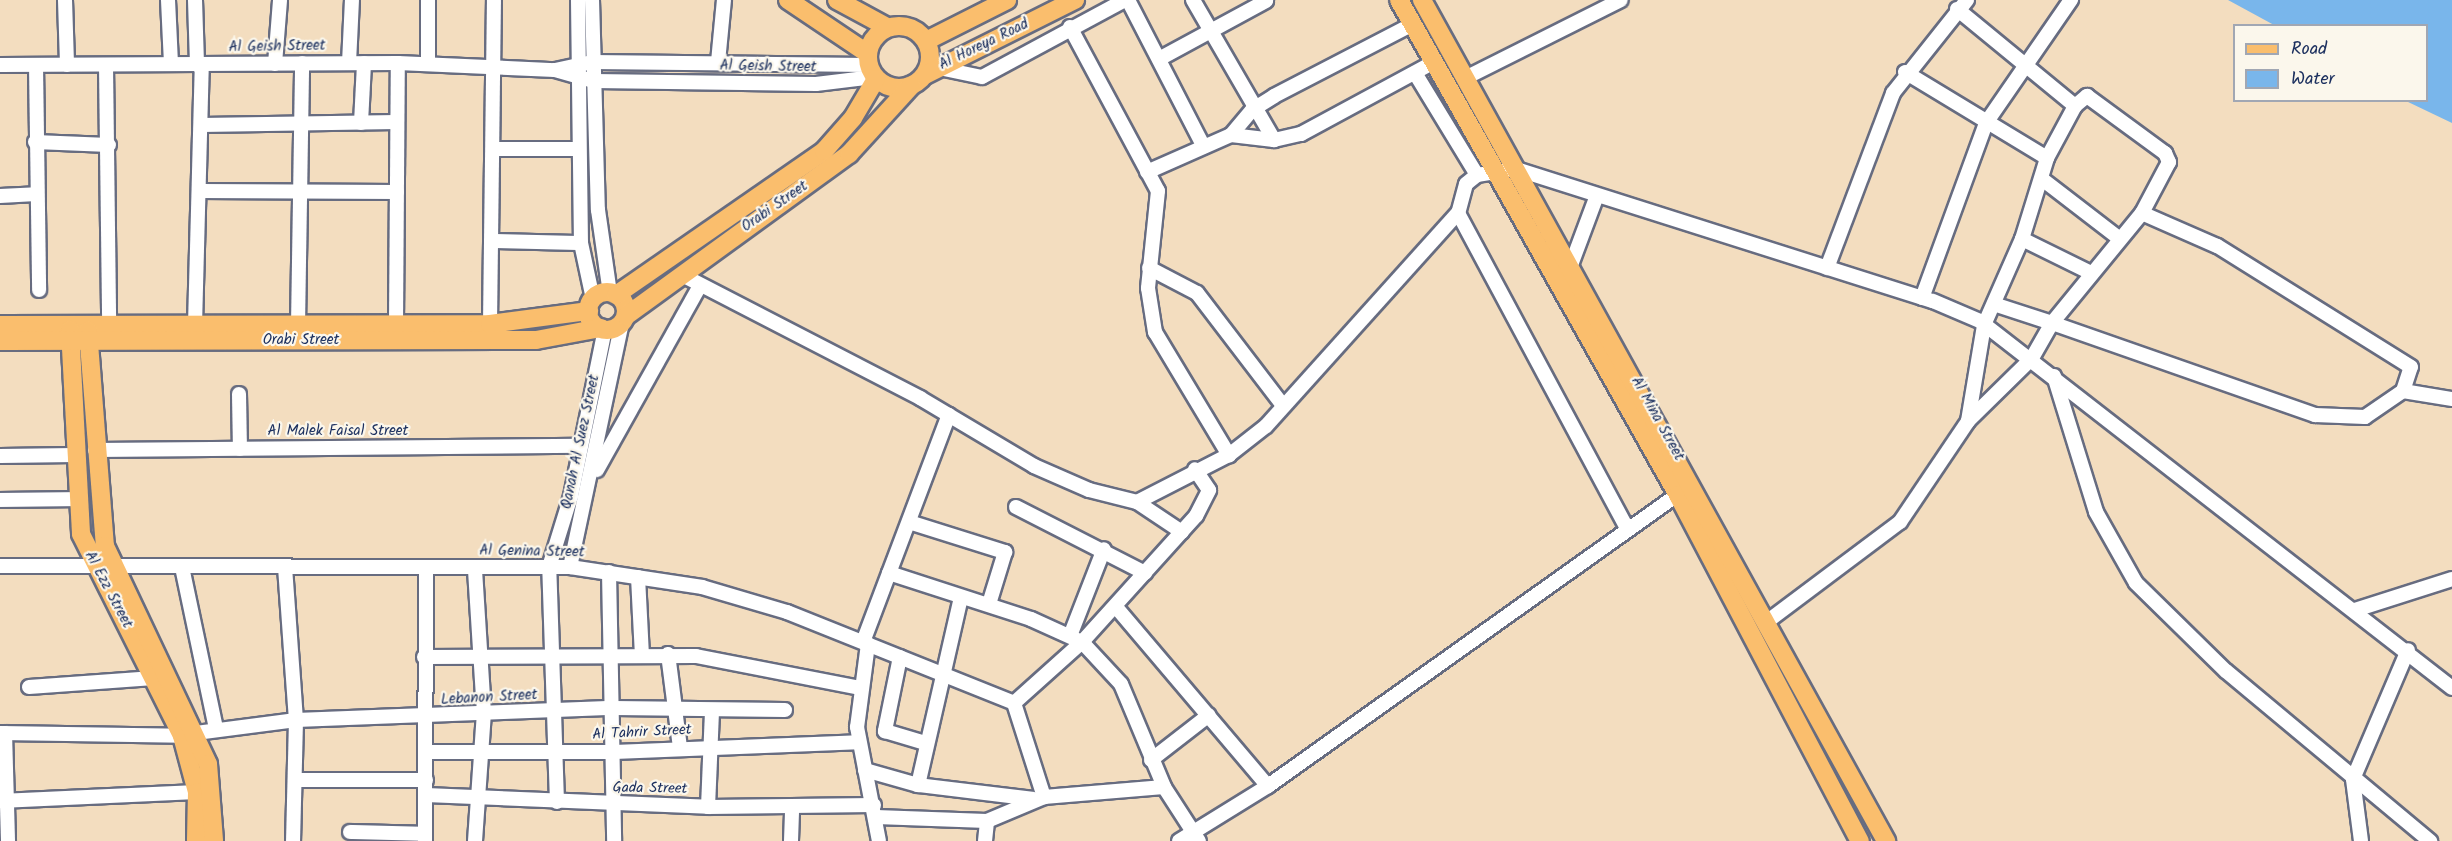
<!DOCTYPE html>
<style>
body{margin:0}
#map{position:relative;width:2452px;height:841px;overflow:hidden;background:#f3ddbf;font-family:Kalam,sans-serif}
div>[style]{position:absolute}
.water>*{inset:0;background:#79b6eb}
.roads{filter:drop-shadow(2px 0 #676c80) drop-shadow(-2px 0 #676c80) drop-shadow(0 2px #676c80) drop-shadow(0 -2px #676c80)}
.minor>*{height:14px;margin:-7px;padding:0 7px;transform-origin:7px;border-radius:7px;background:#fff}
.major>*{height:18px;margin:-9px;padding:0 9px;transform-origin:9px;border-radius:9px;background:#fabe6d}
.major>.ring{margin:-9px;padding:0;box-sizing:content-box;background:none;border:18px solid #fabe6d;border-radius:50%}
span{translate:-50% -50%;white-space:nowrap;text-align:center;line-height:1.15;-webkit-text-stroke:4.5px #fbf7ec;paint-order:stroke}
.street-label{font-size:15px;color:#1b2f5e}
.legend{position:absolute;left:2233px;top:24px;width:195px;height:78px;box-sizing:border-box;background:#fbf7ec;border:2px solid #a1a7b3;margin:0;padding:8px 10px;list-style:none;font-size:18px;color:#1b2f5e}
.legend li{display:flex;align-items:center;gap:12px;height:30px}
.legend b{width:30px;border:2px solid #a1a7b3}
</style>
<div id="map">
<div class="water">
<i style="clip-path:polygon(2228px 0,2452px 0,2452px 123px,2406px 101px,2426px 100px,2426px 26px,2274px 25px)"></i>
</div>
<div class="roads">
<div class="minor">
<i style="left:65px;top:0;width:65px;rotate:88.2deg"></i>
<i style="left:168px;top:0;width:64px;rotate:87.3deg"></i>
<i style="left:195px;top:0;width:65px;rotate:88.2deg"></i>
<i style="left:428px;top:0;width:64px;rotate:90deg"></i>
<i style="left:578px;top:0;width:243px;rotate:89.3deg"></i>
<i style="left:581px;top:243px;width:57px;rotate:77.9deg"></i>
<i style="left:592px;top:0;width:210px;rotate:88.4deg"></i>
<i style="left:598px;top:210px;width:84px;rotate:81.8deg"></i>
<i style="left:1128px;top:0;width:165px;rotate:62.7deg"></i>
<i style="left:1193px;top:0;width:162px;rotate:59.9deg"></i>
<i style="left:1957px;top:9px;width:153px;rotate:39.4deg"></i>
<i style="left:1070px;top:27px;width:186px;rotate:61.8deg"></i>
<i style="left:1158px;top:191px;width:98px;rotate:95.9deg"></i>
<i style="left:1148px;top:288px;width:45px;rotate:81deg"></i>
<i style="left:1155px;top:332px;width:144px;rotate:59deg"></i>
<i style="left:1159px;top:59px;width:122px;rotate:-28.5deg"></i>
<i style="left:718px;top:62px;width:62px;rotate:-84.5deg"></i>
<i style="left:349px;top:63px;width:63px;rotate:-87.3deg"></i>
<i style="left:275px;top:64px;width:64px;rotate:-85.5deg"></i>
<i style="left:0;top:65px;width:398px;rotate:-0.3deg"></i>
<i style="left:398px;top:63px;width:157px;rotate:2.6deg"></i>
<i style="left:555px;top:70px;width:38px;rotate:-12deg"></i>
<i style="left:592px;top:62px;width:276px;rotate:0.6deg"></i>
<i style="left:36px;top:65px;width:225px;rotate:89.2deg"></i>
<i style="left:106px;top:65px;width:260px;rotate:89.3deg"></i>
<i style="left:939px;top:68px;width:44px;rotate:11.8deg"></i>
<i style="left:982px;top:77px;width:162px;rotate:-28.3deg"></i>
<i style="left:555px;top:70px;width:41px;rotate:15.8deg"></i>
<i style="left:594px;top:81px;width:222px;rotate:0.8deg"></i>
<i style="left:816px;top:84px;width:58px;rotate:-6.9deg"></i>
<i style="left:1905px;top:72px;width:166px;rotate:31.2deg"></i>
<i style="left:1415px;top:73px;width:119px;rotate:58.7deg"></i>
<i style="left:1477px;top:175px;width:14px;rotate:141deg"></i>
<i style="left:1466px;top:184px;width:30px;rotate:105deg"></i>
<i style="left:1458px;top:213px;width:357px;rotate:61.8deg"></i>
<i style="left:1465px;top:78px;width:174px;rotate:-26.6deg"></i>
<i style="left:361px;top:123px;width:60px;rotate:-87.1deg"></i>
<i style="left:201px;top:125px;width:196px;rotate:-0.9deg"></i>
<i style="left:1231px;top:135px;width:43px;rotate:6.6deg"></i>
<i style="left:1274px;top:140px;width:28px;rotate:-13deg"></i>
<i style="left:1301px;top:134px;width:151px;rotate:-28.4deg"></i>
<i style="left:35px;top:142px;width:74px;rotate:2.3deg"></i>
<i style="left:493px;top:149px;width:86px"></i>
<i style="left:1147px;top:172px;width:92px;rotate:-23.8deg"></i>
<i style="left:1231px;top:135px;width:33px;rotate:-50deg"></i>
<i style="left:1252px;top:110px;width:26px;rotate:-32deg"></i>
<i style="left:1274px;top:96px;width:157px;rotate:-27.4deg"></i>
<i style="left:1477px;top:175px;width:39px;rotate:-9deg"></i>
<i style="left:1516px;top:169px;width:437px;rotate:17.6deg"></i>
<i style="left:1933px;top:301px;width:51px;rotate:23.1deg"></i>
<i style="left:1980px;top:321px;width:598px;rotate:37.87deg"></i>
<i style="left:2042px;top:179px;width:98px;rotate:37.6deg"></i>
<i style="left:200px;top:191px;width:197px;rotate:0.3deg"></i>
<i style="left:0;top:196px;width:36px;rotate:-3deg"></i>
<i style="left:2022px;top:239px;width:77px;rotate:26.2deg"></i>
<i style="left:492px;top:241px;width:89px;rotate:1.3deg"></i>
<i style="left:1149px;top:268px;width:54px;rotate:27.5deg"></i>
<i style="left:1197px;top:293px;width:140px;rotate:52.6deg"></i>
<i style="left:1827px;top:268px;width:187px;rotate:-69.3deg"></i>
<i style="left:1893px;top:93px;width:119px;rotate:-51.5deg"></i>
<i style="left:1568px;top:273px;width:80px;rotate:-69.5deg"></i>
<i style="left:684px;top:276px;width:266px;rotate:27.3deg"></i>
<i style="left:920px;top:398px;width:133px;rotate:30.8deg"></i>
<i style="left:1034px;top:466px;width:60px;rotate:23.6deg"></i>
<i style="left:1089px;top:490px;width:49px;rotate:14deg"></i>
<i style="left:1137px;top:502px;width:54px;rotate:33.7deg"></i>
<i style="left:1922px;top:298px;width:186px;rotate:-69.9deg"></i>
<i style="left:1986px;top:123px;width:150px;rotate:-55.4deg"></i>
<i style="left:396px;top:324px;width:261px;rotate:-89.6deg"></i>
<i style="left:490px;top:324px;width:324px;rotate:-89.3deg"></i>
<i style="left:195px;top:325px;width:260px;rotate:-88.5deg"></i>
<i style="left:298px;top:326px;width:263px;rotate:-89.1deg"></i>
<i style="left:2054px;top:376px;width:142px;rotate:72.8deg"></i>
<i style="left:2096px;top:512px;width:81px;rotate:60.6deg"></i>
<i style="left:2136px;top:583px;width:126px;rotate:44.4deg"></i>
<i style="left:2226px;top:671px;width:266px;rotate:39.8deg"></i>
<i style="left:2403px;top:391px;width:50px;rotate:9.3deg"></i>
<i style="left:239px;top:394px;width:55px;rotate:89deg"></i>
<i style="left:1968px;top:421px;width:97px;rotate:-80.5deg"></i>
<i style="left:1984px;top:325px;width:94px;rotate:-66.2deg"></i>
<i style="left:2022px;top:239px;width:85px;rotate:-72.8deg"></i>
<i style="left:2047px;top:158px;width:59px;rotate:-61.7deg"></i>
<i style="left:2075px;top:106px;width:16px;rotate:-40deg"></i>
<i style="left:2087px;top:96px;width:97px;rotate:36.2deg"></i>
<i style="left:2165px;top:153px;width:10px;rotate:66deg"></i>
<i style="left:2169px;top:162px;width:58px;rotate:117.9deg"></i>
<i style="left:2142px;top:213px;width:142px;rotate:129.3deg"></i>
<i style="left:2052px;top:323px;width:279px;rotate:19.3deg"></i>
<i style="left:2315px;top:415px;width:50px;rotate:2.3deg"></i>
<i style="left:2365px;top:417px;width:46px;rotate:-34.4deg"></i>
<i style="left:2403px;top:391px;width:25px;rotate:-72deg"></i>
<i style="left:2411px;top:367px;width:229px;rotate:-148deg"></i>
<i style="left:2217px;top:246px;width:82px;rotate:-156.3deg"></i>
<i style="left:95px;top:450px;width:486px;rotate:-0.5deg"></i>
<i style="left:0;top:456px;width:75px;rotate:-0.8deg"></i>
<i style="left:597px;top:470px;width:211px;rotate:-60.8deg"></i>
<i style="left:0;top:500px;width:77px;rotate:-0.7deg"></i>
<i style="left:1137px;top:502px;width:103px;rotate:-27.1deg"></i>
<i style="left:1229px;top:455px;width:47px;rotate:-38.1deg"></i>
<i style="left:1266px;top:426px;width:287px;rotate:-48deg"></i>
<i style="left:1016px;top:507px;width:145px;rotate:27.1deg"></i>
<i style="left:909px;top:522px;width:101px;rotate:17.4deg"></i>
<i style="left:1005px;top:552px;width:54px;rotate:107.1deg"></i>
<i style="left:0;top:566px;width:570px;rotate:0.1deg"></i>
<i style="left:570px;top:567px;width:134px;rotate:8.6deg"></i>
<i style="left:702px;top:587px;width:89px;rotate:16.4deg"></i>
<i style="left:787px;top:612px;width:245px;rotate:21.8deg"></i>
<i style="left:1014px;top:703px;width:99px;rotate:72.3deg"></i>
<i style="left:182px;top:567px;width:166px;rotate:78.1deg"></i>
<i style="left:285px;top:567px;width:153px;rotate:85.9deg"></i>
<i style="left:296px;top:720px;width:121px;rotate:91.4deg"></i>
<i style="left:570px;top:567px;width:249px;rotate:-78deg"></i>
<i style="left:609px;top:572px;width:269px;rotate:88.9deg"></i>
<i style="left:889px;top:573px;width:149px;rotate:17.9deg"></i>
<i style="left:1031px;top:619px;width:56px;rotate:24.3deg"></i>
<i style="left:1082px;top:642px;width:57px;rotate:47.1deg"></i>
<i style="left:1121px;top:684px;width:112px;rotate:67.3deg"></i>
<i style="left:1164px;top:787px;width:64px;rotate:57.1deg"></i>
<i style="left:638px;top:577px;width:78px;rotate:87.1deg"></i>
<i style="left:1116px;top:607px;width:235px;rotate:49.7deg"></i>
<i style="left:2355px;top:610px;width:102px;rotate:-17.7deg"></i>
<i style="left:1768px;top:621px;width:165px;rotate:-36.9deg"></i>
<i style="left:1900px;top:522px;width:122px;rotate:-56deg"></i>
<i style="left:1968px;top:421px;width:90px;rotate:-44.5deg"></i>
<i style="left:2032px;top:358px;width:40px;rotate:-60.3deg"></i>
<i style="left:2052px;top:323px;width:61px;rotate:-161.9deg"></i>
<i style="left:1070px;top:636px;width:93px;rotate:-68.7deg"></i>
<i style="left:863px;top:642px;width:243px;rotate:-69.3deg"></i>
<i style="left:868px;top:644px;width:84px;rotate:97.5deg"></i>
<i style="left:857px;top:727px;width:116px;rotate:79.1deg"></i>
<i style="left:668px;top:654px;width:95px;rotate:82.7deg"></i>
<i style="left:424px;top:657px;width:272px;rotate:-0.2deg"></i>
<i style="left:696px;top:656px;width:168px;rotate:11deg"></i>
<i style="left:900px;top:657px;width:76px;rotate:101.5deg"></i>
<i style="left:885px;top:731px;width:42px;rotate:16.7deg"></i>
<i style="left:29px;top:687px;width:125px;rotate:-4.1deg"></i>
<i style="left:1014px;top:703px;width:91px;rotate:-41.9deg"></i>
<i style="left:1082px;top:642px;width:170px;rotate:-47.9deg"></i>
<i style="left:1196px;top:516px;width:29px;rotate:-63deg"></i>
<i style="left:1209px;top:490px;width:25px;rotate:-124deg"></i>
<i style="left:0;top:733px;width:182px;rotate:0.9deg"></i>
<i style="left:5px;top:733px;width:108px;rotate:88.4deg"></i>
<i style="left:196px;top:733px;width:101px;rotate:-7.4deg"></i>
<i style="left:296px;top:720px;width:318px;rotate:-2.2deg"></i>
<i style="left:614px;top:708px;width:171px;rotate:0.7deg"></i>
<i style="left:428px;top:752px;width:186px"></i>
<i style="left:614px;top:752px;width:244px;rotate:-2.3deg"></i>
<i style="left:1151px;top:760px;width:73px;rotate:-37.8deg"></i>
<i style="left:865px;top:770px;width:55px;rotate:15.8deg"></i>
<i style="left:918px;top:785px;width:116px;rotate:6.9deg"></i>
<i style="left:295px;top:780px;width:131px"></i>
<i style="left:918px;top:785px;width:192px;rotate:-77.1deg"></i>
<i style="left:426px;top:795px;width:282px;rotate:2.4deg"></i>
<i style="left:708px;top:807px;width:166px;rotate:-0.7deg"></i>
<i style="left:0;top:801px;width:197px;rotate:-2.6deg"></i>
<i style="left:557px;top:802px;width:235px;rotate:-91.9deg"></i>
<i style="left:549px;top:567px;width:74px;rotate:-72.8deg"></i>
<i style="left:571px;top:496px;width:170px;rotate:-78.5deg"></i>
<i style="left:708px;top:807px;width:97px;rotate:-87.6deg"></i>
<i style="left:876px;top:817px;width:111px;rotate:2.1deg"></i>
<i style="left:987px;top:821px;width:62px;rotate:-22.8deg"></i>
<i style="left:1044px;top:797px;width:120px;rotate:-4.8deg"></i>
<i style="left:350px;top:832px;width:74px;rotate:1.5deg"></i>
<i style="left:425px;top:841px;width:273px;rotate:-89.8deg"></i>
<i style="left:475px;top:841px;width:128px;rotate:-86deg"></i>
<i style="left:484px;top:713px;width:145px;rotate:-93.6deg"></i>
<i style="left:791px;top:841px;width:32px;rotate:-88deg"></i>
<i style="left:985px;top:841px;width:20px;rotate:-84deg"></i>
<i style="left:1179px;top:841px;width:105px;rotate:-31.7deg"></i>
<i style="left:1268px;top:786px;width:511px;rotate:-35.43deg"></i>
<i style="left:2361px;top:841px;width:63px;rotate:-97.4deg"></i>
<i style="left:2353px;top:779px;width:140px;rotate:-66.9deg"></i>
</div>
<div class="major">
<i style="left:788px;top:0;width:95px;rotate:33.9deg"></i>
<i style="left:837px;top:0;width:57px;rotate:28.4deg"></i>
<i style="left:1399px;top:0;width:568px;rotate:60.59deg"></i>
<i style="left:1678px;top:495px;width:391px;rotate:62.3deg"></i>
<i style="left:1422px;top:0;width:961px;rotate:61.11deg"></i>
<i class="ring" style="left:868px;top:26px;width:44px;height:44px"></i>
<i style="left:926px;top:41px;width:91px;rotate:-26.8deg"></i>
<i style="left:925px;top:75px;width:168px;rotate:-26.6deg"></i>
<i class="ring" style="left:588px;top:292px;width:20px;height:20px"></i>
<i style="left:616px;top:295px;width:253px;rotate:-34.7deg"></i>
<i style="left:824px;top:151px;width:44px;rotate:-48.7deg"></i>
<i style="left:853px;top:118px;width:45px;rotate:-59.5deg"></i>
<i style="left:626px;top:316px;width:276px;rotate:-36deg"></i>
<i style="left:849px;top:154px;width:93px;rotate:-47.6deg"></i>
<i style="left:0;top:325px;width:490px;rotate:-0.1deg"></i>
<i style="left:490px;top:324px;width:100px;rotate:-7.5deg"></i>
<i style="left:70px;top:330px;width:204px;rotate:86.9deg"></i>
<i style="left:81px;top:534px;width:226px;rotate:63.4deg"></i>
<i style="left:182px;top:736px;width:58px;rotate:75deg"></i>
<i style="left:197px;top:792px;width:49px;rotate:91.2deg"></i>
<i style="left:88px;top:331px;width:216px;rotate:85.5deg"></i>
<i style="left:105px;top:546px;width:241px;rotate:64.7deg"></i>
<i style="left:208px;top:764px;width:77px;rotate:85.5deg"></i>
<i style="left:0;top:341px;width:536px;rotate:-0.11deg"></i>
<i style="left:536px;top:340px;width:66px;rotate:-10.5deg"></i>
</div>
</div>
<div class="street-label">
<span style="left:984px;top:45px;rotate:-26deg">Al Horeya Road</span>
<span style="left:277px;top:47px;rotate:-1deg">Al Geish Street</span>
<span style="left:768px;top:67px;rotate:1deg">Al Geish Street</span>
<span style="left:775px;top:207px;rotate:-35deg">Orabi Street</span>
<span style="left:301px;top:341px">Orabi Street</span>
<span style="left:1657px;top:419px;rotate:61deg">Al Mina Street</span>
<span style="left:338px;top:432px">Al Malek Faisal Street</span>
<span style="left:581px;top:442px;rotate:-78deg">Qanah Al Suez Street</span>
<span style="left:532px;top:552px;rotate:1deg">Al Genina Street</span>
<span style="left:108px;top:590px;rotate:62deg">Al Ezz Street</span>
<span style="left:489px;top:698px;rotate:-3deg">Lebanon Street</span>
<span style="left:642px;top:733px;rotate:-3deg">Al Tahrir Street</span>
<span style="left:650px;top:789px;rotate:1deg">Gada Street</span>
</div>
<ul class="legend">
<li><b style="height:8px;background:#fabe6d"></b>Road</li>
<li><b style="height:16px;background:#79b6eb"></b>Water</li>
</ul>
</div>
